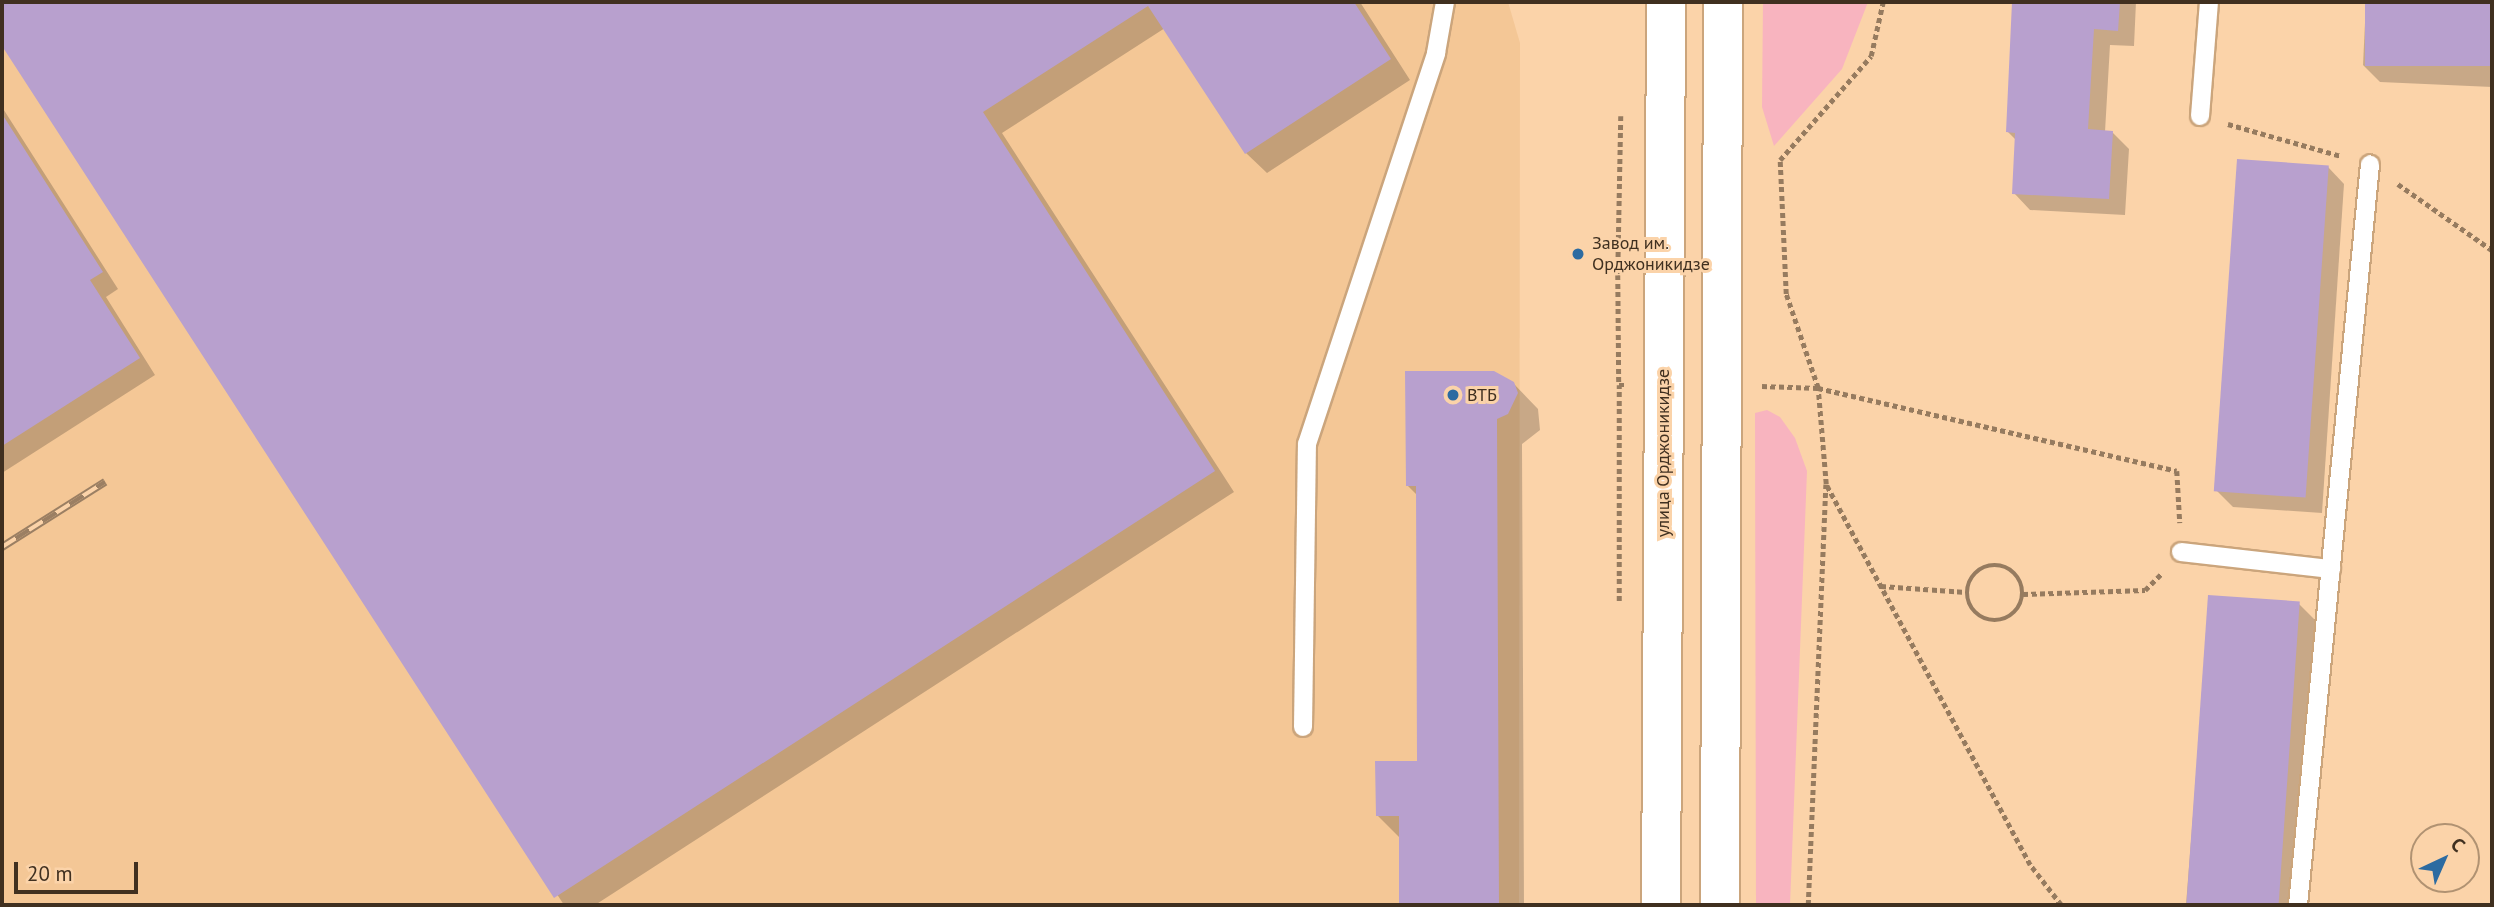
<!DOCTYPE html>
<meta charset="utf-8">
<style>
body{margin:0}
#map{position:relative;width:2494px;height:907px;overflow:hidden;background:#fbd3a9;font-family:"PT Sans",sans-serif}
div>[style]{position:absolute}
.built>*{inset:0;background:#f4c796}
.green>*{inset:0;background:#f8b4bf}
.shadow>*{inset:0;background:#0003}
.building>*{inset:0;background:#b8a0ce;transform-origin:0 0}
.path>*{height:4.5px;margin-top:-2.25px;transform-origin:0;background:repeating-linear-gradient(90deg,#967b5f 0 5px,transparent 0 8.5px)}
.path>.ring{margin:-2.25px;padding:0;box-sizing:content-box;background:none;border:4.5px solid #967b5f;border-radius:50%}
.roads{filter:drop-shadow(2px 0 #cba57c) drop-shadow(-2px 0 #cba57c) drop-shadow(0 2px #cba57c) drop-shadow(0 -2px #cba57c)}
.lane>*{height:18px;margin:-9px;padding:0 9px;transform-origin:9px;border-radius:9px;background:#fff}
.secondary>*{height:38px;margin:-19px;padding:0 19px;transform-origin:19px;border-radius:19px;background:#fff}
.rail>*{height:8px;margin-top:-4px;transform-origin:0;background:repeating-linear-gradient(90deg,#fbd3a9 0 16px,#9b7f63 0 32px);box-sizing:border-box;border-block:2px solid #9b7f63}
.dots>*{width:19px;height:19px;translate:-50% -50%;box-sizing:border-box;border:4px solid #fbd3a9;border-radius:50%}
span{translate:-50% -50%;white-space:nowrap;text-align:center;line-height:1.15;-webkit-text-stroke:6px #fbd3a9;paint-order:stroke}
.poi-label{font-size:18px;color:#403020}
.left{translate:0 -50%;text-align:left}
.street-label{font-size:18px;color:#403020}
.frame{position:absolute;inset:0;border:4px solid #403020;pointer-events:none}
.north{position:absolute;left:2410px;top:823px;width:70px;height:70px;box-sizing:border-box;background:#fbd3a9;border:2px solid #b09272;border-radius:50%;rotate:44deg;font-size:19px;font-weight:700;line-height:28px;text-align:center;color:#403020}
.north::after{content:'';display:block;margin:auto;width:24px;height:32px;background:#2c6ba1;clip-path:polygon(50% 0,100% 100%,50% 72%,0 100%)}
.scale{position:absolute;left:14px;top:862px;width:124px;height:32px;box-sizing:border-box;border:4px solid #403020;border-top:0;padding-left:9px;font-size:21px;line-height:24px;white-space:nowrap;color:#403020;-webkit-text-stroke:5px #fbd3a9;paint-order:stroke}
</style>
<div id="map">
<div class="built">
<i style="clip-path:polygon(2px 2px,1508px 2px,1520px 43px,1519px 905px,2px 905px)"></i>
</div>
<div class="green">
<i style="clip-path:polygon(1763px 2px,1868px 2px,1842px 69px,1774px 146px,1762px 107px)"></i>
<i style="clip-path:polygon(1767px 410px,1780px 417px,1795px 438px,1807px 471px,1790px 905px,1756px 905px,1755px 413px)"></i>
</div>
<div class="shadow">
<i style="clip-path:polygon(2px 2px,1360px 2px,1410px 80px,1267px 173px,1246px 153px,1165px 28px,1002px 133px,1234px 492px,595px 905px,564px 905px,2px 43px)"></i>
<i style="clip-path:polygon(2014px 2px,2136px 2px,2134px 46px,2110px 45px,2105px 132px,2112px 132px,2129px 149px,2125px 215px,2030px 210px,2014px 193px,2017px 141px,2007px 131px)"></i>
<i style="clip-path:polygon(2366px 2px,2492px 2px,2492px 87px,2380px 82px,2363px 65px)"></i>
<i style="clip-path:polygon(2px 107px,118px 289px,106px 297px,155px 375px,2px 473px)"></i>
<i style="clip-path:polygon(2328px 167px,2344px 184px,2322px 513px,2233px 507px,2217px 491px)"></i>
<i style="clip-path:polygon(1513px 383px,1538px 409px,1540px 430px,1522px 444px,1524px 905px,1401px 905px,1401px 839px,1377px 815px,1418px 762px,1417px 495px,1407px 485px)"></i>
<i style="clip-path:polygon(2210px 597px,2299px 604px,2315px 620px,2294px 905px,2186px 905px)"></i>
</div>
<div class="building">
<i style="clip-path:polygon(2px 2px,1354px 2px,1391px 59px,1245px 154px,1148px 6px,983px 112px,1215px 471px,554px 898px,2px 46px)"></i>
<i style="clip-path:polygon(2012px 2px,2120px 2px,2118px 31px,2094px 29px,2088px 129px,2113px 131px,2109px 199px,2012px 194px,2015px 133px,2006px 132px)"></i>
<i style="left:2365px;top:2px;width:127px;height:64px"></i>
<i style="clip-path:polygon(2px 114px,103px 272px,90px 280px,140px 358px,2px 446px)"></i>
<i style="left:2237px;top:159px;width:92px;height:333px;rotate:4deg"></i>
<i style="clip-path:polygon(1405px 371px,1494px 371px,1514px 382px,1518px 393px,1508px 414px,1497px 419px,1499px 905px,1399px 905px,1399px 816px,1376px 816px,1375px 761px,1417px 761px,1416px 486px,1406px 486px)"></i>
<i style="left:2208px;top:595px;width:92px;height:311px;rotate:4deg"></i>
</div>
<div class="path">
<i style="left:1621px;top:116px;width:159px;rotate:91.1deg"></i>
<i style="left:1618px;top:275px;width:110px;rotate:89.5deg"></i>
<i style="left:1619px;top:385px;width:5px"></i>
<i style="left:2228px;top:124px;width:117px;rotate:15.8deg"></i>
<i style="left:2398px;top:184px;width:115px;rotate:35.1deg"></i>
<i style="left:1762px;top:386px;width:56px;rotate:2deg"></i>
<i style="left:1818px;top:388px;width:99px;rotate:-108.8deg"></i>
<i style="left:1786px;top:294px;width:134px;rotate:-92.6deg"></i>
<i style="left:1780px;top:160px;width:138px;rotate:-48.8deg"></i>
<i style="left:1871px;top:56px;width:55px;rotate:-77.5deg"></i>
<i class="ring" style="left:1967px;top:565px;width:51.5px;height:51.5px"></i>
<i style="left:1881px;top:586px;width:85px;rotate:4deg"></i>
<i style="left:2023px;top:594px;width:122px;rotate:-1.9deg"></i>
<i style="left:2145px;top:590px;width:24px;rotate:-45deg"></i>
<i style="left:1619px;top:601px;width:216px;rotate:-90deg"></i>
<i style="left:1808px;top:905px;width:421px;rotate:-87.6deg"></i>
<i style="left:2061px;top:905px;width:51px;rotate:-127.8deg"></i>
<i style="left:2030px;top:865px;width:432px;rotate:-118.2deg"></i>
<i style="left:1826px;top:484px;width:96px;rotate:-94.8deg"></i>
<i style="left:1818px;top:388px;width:368px;rotate:13deg"></i>
<i style="left:2177px;top:471px;width:52px;rotate:86.7deg"></i>
</div>
<div class="roads">
<div class="lane">
<i style="left:2200px;top:116px;width:114px;rotate:-85.5deg"></i>
<i style="left:2181px;top:552px;width:151px;rotate:6.5deg"></i>
<i style="left:1303px;top:727px;width:283px;rotate:-89.2deg"></i>
<i style="left:1307px;top:444px;width:412px;rotate:-71.7deg"></i>
<i style="left:1436px;top:53px;width:52px;rotate:-80deg"></i>
<i style="left:2298px;top:905px;width:744px;rotate:-84.45deg"></i>
</div>
<div class="secondary">
<i style="left:1661px;top:905px;width:903px;rotate:-89.68deg"></i>
<i style="left:1720px;top:905px;width:903px;rotate:-89.81deg"></i>
</div>
</div>
<div class="rail">
<i style="left:2px;top:547px;width:122px;rotate:-32.3deg"></i>
</div>
<div class="dots">
<i style="left:1578px;top:254px;background:#2c6ba1"></i>
<i style="left:1453px;top:395px;background:#2c6ba1"></i>
</div>
<div class="poi-label">
<span class="left" style="left:1592px;top:254px">Завод им.<br>Орджоникидзе</span>
<span class="left" style="left:1467px;top:395px">ВТБ</span>
</div>
<div class="street-label">
<span style="left:1663px;top:453px;rotate:-90deg">улица Орджоникидзе</span>
</div>
<div class="frame"></div>
<div class="north">С</div>
<div class="scale">20 m</div>
</div>
